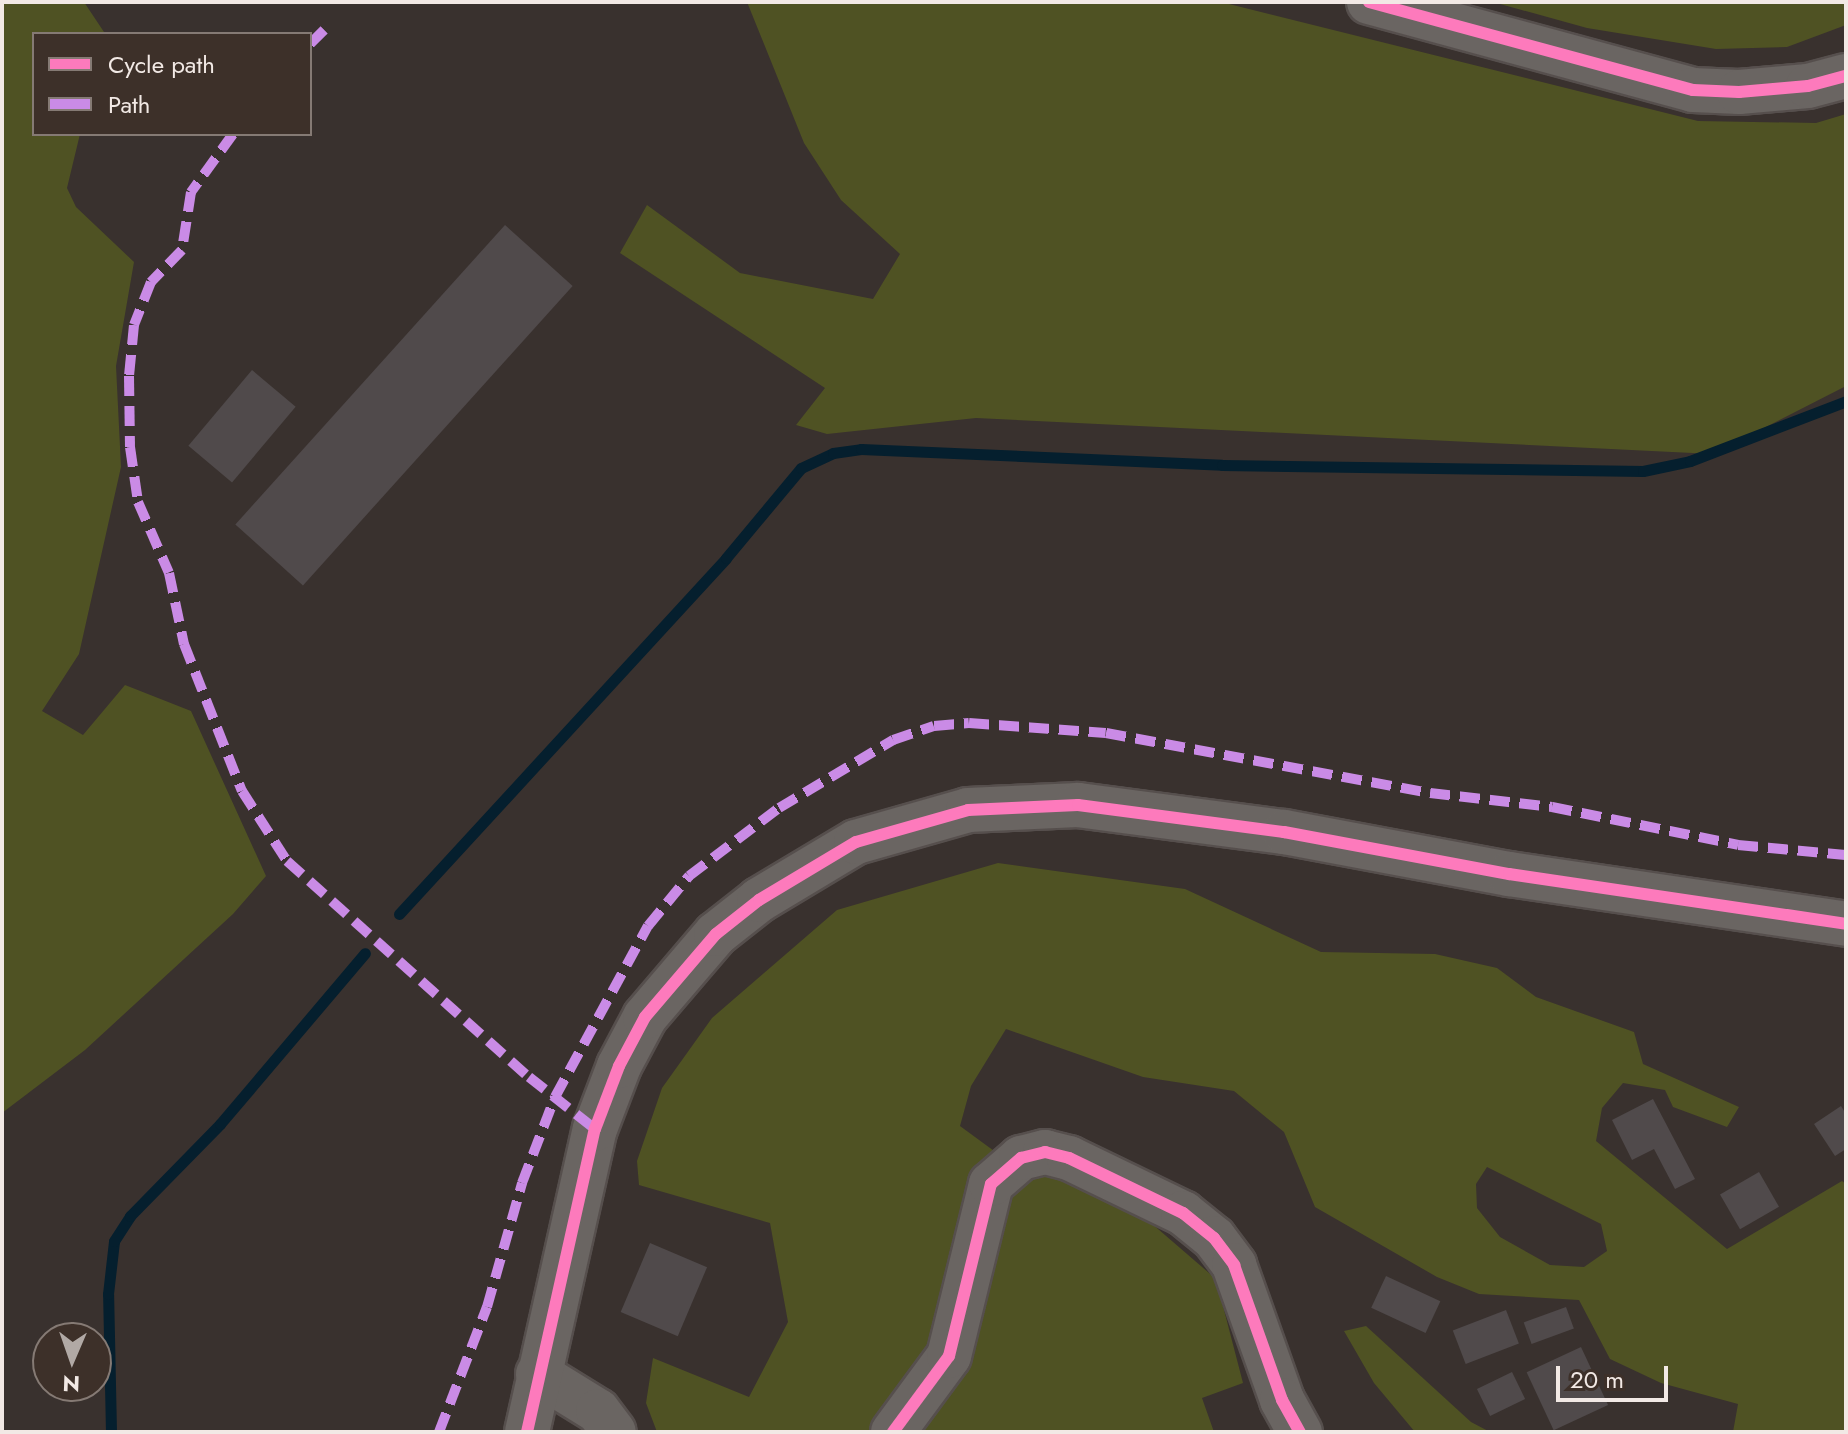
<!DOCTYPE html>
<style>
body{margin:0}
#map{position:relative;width:1848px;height:1434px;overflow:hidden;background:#39312e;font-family:Jost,sans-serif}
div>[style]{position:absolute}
.green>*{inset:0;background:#4f5223}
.stream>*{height:11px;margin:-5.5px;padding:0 5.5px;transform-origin:5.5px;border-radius:5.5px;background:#051f2e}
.building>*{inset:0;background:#504a4b;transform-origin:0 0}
.roads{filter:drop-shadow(2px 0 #564f4d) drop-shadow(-2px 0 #564f4d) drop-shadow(0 2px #564f4d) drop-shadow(0 -2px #564f4d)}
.minor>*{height:44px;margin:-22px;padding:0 22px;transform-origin:22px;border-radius:22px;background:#6a6562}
.quiet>*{height:10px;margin-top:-5px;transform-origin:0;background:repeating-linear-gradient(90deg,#ca8be6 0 20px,transparent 0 30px)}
.cycleway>*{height:12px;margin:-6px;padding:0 6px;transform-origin:6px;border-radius:6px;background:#fd7abc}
span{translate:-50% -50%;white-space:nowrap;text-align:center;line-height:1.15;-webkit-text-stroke:6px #3d3029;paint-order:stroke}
.frame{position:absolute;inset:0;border:4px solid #f2e9e5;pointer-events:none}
.legend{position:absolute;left:32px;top:32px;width:280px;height:104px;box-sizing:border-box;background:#3d3029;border:2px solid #857a74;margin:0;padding:10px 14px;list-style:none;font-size:24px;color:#f2e9e5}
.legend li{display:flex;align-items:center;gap:16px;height:40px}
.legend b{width:40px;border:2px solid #857a74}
.north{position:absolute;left:32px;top:1322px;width:80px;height:80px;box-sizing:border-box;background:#3d3029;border:2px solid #857a74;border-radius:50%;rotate:182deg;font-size:22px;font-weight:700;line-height:32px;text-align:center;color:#f2e9e5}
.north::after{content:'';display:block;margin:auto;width:28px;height:36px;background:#b1a9a5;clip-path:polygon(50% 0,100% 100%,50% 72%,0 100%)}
.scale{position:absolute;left:1556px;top:1366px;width:112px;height:36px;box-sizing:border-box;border:4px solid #f2e9e5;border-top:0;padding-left:10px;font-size:24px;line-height:28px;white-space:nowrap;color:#f2e9e5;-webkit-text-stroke:6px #3d3029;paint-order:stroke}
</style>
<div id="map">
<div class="green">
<i style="clip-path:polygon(2px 2px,84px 2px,104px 32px,34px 34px,34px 134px,80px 134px,67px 188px,76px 207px,134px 262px,116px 366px,121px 467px,79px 654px,42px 711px,83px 735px,125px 685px,191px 711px,266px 876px,233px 914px,85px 1050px,2px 1113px)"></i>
<i style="clip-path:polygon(747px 2px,1221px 2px,1698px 121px,1816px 123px,1846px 114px,1846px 386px,1713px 454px,976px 418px,827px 434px,796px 425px,825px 388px,620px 253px,647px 205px,740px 273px,873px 299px,900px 254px,841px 200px,804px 143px)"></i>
<i style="clip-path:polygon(1493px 2px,1846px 2px,1846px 25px,1787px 47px,1716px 49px,1587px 28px)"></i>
<i style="clip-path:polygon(evenodd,998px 863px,1185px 889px,1321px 952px,1435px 954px,1497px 968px,1536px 997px,1634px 1032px,1643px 1064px,1739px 1107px,1727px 1127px,1673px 1107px,1665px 1090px,1623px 1083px,1602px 1108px,1596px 1141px,1727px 1249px,1842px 1181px,1846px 1184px,1846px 1432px,1733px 1432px,1738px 1404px,1661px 1383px,1610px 1359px,1579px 1300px,1479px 1294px,1437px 1277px,1315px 1207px,1284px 1132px,1234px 1091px,1143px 1077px,1006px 1029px,971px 1086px,960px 1126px,1024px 1173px,1057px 1170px,1136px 1210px,1216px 1279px,1243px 1383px,1202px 1398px,1214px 1432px,657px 1432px,646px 1403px,653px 1358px,749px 1397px,788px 1322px,770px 1223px,639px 1185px,637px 1161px,662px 1088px,712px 1018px,837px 910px,998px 863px,1487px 1167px,1601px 1224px,1607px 1251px,1584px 1267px,1550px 1265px,1500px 1237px,1477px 1208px,1476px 1184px,1487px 1167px)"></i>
<i style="clip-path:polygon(1366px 1326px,1471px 1422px,1490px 1432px,1415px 1432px,1374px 1383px,1344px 1331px)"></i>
</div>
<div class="stream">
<i style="left:399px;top:914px;width:483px;rotate:-47.4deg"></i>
<i style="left:726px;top:558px;width:117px;rotate:-50.2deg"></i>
<i style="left:801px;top:468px;width:35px;rotate:-25deg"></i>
<i style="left:833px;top:453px;width:28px;rotate:-8deg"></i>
<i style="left:861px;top:449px;width:361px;rotate:2.5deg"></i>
<i style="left:1222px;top:465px;width:421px;rotate:0.8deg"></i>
<i style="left:1643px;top:471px;width:48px;rotate:-12deg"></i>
<i style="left:1690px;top:461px;width:167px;rotate:-21deg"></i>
<i style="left:111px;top:1432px;width:138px;rotate:-91.2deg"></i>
<i style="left:108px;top:1294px;width:53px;rotate:-83.5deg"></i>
<i style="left:114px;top:1241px;width:30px;rotate:-57deg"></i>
<i style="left:130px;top:1216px;width:129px;rotate:-45.6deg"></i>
<i style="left:220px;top:1124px;width:224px;rotate:-49.7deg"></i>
</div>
<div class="building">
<i style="left:505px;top:225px;width:91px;height:403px;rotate:42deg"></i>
<i style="left:252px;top:370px;width:57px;height:99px;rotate:40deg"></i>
<i style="clip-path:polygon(1653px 1099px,1695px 1179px,1675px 1189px,1654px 1149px,1632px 1160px,1612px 1120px)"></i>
<i style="clip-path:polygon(1841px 1106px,1846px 1114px,1846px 1149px,1835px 1156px,1814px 1124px)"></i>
<i style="left:1759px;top:1172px;width:40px;height:45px;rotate:60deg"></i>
<i style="left:650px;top:1243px;width:62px;height:75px;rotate:23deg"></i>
<i style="left:1386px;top:1276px;width:60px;height:35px;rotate:25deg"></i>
<i style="left:1566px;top:1307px;width:23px;height:45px;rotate:70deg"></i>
<i style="left:1506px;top:1310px;width:36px;height:57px;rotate:69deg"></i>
<i style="left:1581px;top:1347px;width:64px;height:60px;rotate:65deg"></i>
<i style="left:1512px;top:1372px;width:30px;height:39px;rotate:64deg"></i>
</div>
<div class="roads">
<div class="minor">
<i style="left:1369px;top:2px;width:336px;rotate:15.2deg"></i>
<i style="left:1693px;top:90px;width:46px;rotate:2.5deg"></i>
<i style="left:1739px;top:92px;width:69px;rotate:-5deg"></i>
<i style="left:1808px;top:86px;width:39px;rotate:-15deg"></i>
<i style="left:538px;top:1374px;width:70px;rotate:31.7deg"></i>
<i style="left:598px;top:1411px;width:26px;rotate:53deg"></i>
<i style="left:527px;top:1432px;width:311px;rotate:-77.4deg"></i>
<i style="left:595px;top:1129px;width:67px;rotate:-69.1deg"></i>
<i style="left:619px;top:1066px;width:55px;rotate:-62deg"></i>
<i style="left:645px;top:1017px;width:109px;rotate:-49.5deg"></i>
<i style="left:716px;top:934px;width:55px;rotate:-38.3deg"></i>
<i style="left:759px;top:900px;width:113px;rotate:-30.9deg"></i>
<i style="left:856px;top:842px;width:116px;rotate:-15.9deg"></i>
<i style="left:968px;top:810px;width:110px;rotate:-2.6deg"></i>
<i style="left:1078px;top:805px;width:208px;rotate:7.5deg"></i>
<i style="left:1284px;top:832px;width:229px;rotate:10.6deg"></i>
<i style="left:1509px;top:874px;width:341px;rotate:8.4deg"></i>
<i style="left:893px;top:1432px;width:94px;rotate:-53.6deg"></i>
<i style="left:949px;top:1356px;width:177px;rotate:-76.3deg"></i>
<i style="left:991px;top:1184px;width:40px;rotate:-41deg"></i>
<i style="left:1021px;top:1158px;width:25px;rotate:-14deg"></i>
<i style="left:1045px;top:1152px;width:25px;rotate:14deg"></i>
<i style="left:1069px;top:1158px;width:127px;rotate:25.8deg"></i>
<i style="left:1183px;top:1213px;width:40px;rotate:39deg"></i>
<i style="left:1214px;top:1238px;width:34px;rotate:53deg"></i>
<i style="left:1234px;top:1265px;width:143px;rotate:70.4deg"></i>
<i style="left:1282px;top:1400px;width:37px;rotate:61deg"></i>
</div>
</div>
<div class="quiet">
<i style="left:310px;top:44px;width:20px;rotate:-45deg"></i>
<i style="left:233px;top:134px;width:72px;rotate:125.9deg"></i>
<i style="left:191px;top:192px;width:59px;rotate:98.8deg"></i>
<i style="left:182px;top:250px;width:45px;rotate:134.1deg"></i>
<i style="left:151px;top:282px;width:46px;rotate:111.6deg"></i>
<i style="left:134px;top:325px;width:51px;rotate:95.6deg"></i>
<i style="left:129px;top:376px;width:71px;rotate:89.2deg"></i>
<i style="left:130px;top:447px;width:56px;rotate:81.7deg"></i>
<i style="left:138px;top:502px;width:77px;rotate:66.4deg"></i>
<i style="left:169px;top:573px;width:73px;rotate:78.1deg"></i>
<i style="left:184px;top:644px;width:158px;rotate:68.5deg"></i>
<i style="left:242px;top:791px;width:83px;rotate:57.3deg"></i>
<i style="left:287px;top:861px;width:324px;rotate:41.8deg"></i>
<i style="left:529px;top:1077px;width:84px;rotate:38.2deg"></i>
<i style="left:439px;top:1432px;width:134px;rotate:-69deg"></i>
<i style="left:487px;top:1307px;width:129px;rotate:-74.2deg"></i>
<i style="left:522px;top:1183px;width:92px;rotate:-69deg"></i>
<i style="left:555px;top:1097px;width:195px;rotate:-61.5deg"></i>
<i style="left:648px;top:926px;width:65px;rotate:-50.6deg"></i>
<i style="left:689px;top:876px;width:113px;rotate:-37.1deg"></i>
<i style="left:779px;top:808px;width:133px;rotate:-30.8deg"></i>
<i style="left:893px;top:740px;width:43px;rotate:-18.9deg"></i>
<i style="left:934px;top:726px;width:35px;rotate:-5deg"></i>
<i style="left:969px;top:723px;width:137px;rotate:4.2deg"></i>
<i style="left:1106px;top:733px;width:330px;rotate:10.5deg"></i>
<i style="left:1430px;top:793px;width:123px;rotate:6.5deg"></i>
<i style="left:1552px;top:807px;width:190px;rotate:11.5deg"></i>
<i style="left:1738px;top:845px;width:108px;rotate:5.3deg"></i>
</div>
<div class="cycleway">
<i style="left:1369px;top:2px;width:336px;rotate:15.2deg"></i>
<i style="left:1693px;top:90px;width:46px;rotate:2.5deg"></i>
<i style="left:1739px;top:92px;width:69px;rotate:-5deg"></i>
<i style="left:1808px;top:86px;width:39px;rotate:-15deg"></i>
<i style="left:527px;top:1432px;width:311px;rotate:-77.4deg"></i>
<i style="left:595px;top:1129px;width:67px;rotate:-69.1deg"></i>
<i style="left:619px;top:1066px;width:55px;rotate:-62deg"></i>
<i style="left:645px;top:1017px;width:109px;rotate:-49.5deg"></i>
<i style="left:716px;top:934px;width:55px;rotate:-38.3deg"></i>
<i style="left:759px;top:900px;width:113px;rotate:-30.9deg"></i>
<i style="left:856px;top:842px;width:116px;rotate:-15.9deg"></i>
<i style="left:968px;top:810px;width:110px;rotate:-2.6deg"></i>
<i style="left:1078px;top:805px;width:208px;rotate:7.5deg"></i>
<i style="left:1284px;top:832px;width:229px;rotate:10.6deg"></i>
<i style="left:1509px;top:874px;width:341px;rotate:8.4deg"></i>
<i style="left:893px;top:1432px;width:94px;rotate:-53.6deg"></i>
<i style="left:949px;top:1356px;width:177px;rotate:-76.3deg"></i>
<i style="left:991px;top:1184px;width:40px;rotate:-41deg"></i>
<i style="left:1021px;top:1158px;width:25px;rotate:-14deg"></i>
<i style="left:1045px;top:1152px;width:25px;rotate:14deg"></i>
<i style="left:1069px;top:1158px;width:127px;rotate:25.8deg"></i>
<i style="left:1183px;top:1213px;width:40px;rotate:39deg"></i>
<i style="left:1214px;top:1238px;width:34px;rotate:53deg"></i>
<i style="left:1234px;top:1265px;width:143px;rotate:70.4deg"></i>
<i style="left:1282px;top:1400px;width:37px;rotate:61deg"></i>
</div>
<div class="frame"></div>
<ul class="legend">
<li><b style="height:10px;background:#fd7abc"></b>Cycle path</li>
<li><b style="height:10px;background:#ca8be6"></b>Path</li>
</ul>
<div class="north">N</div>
<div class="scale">20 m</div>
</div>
